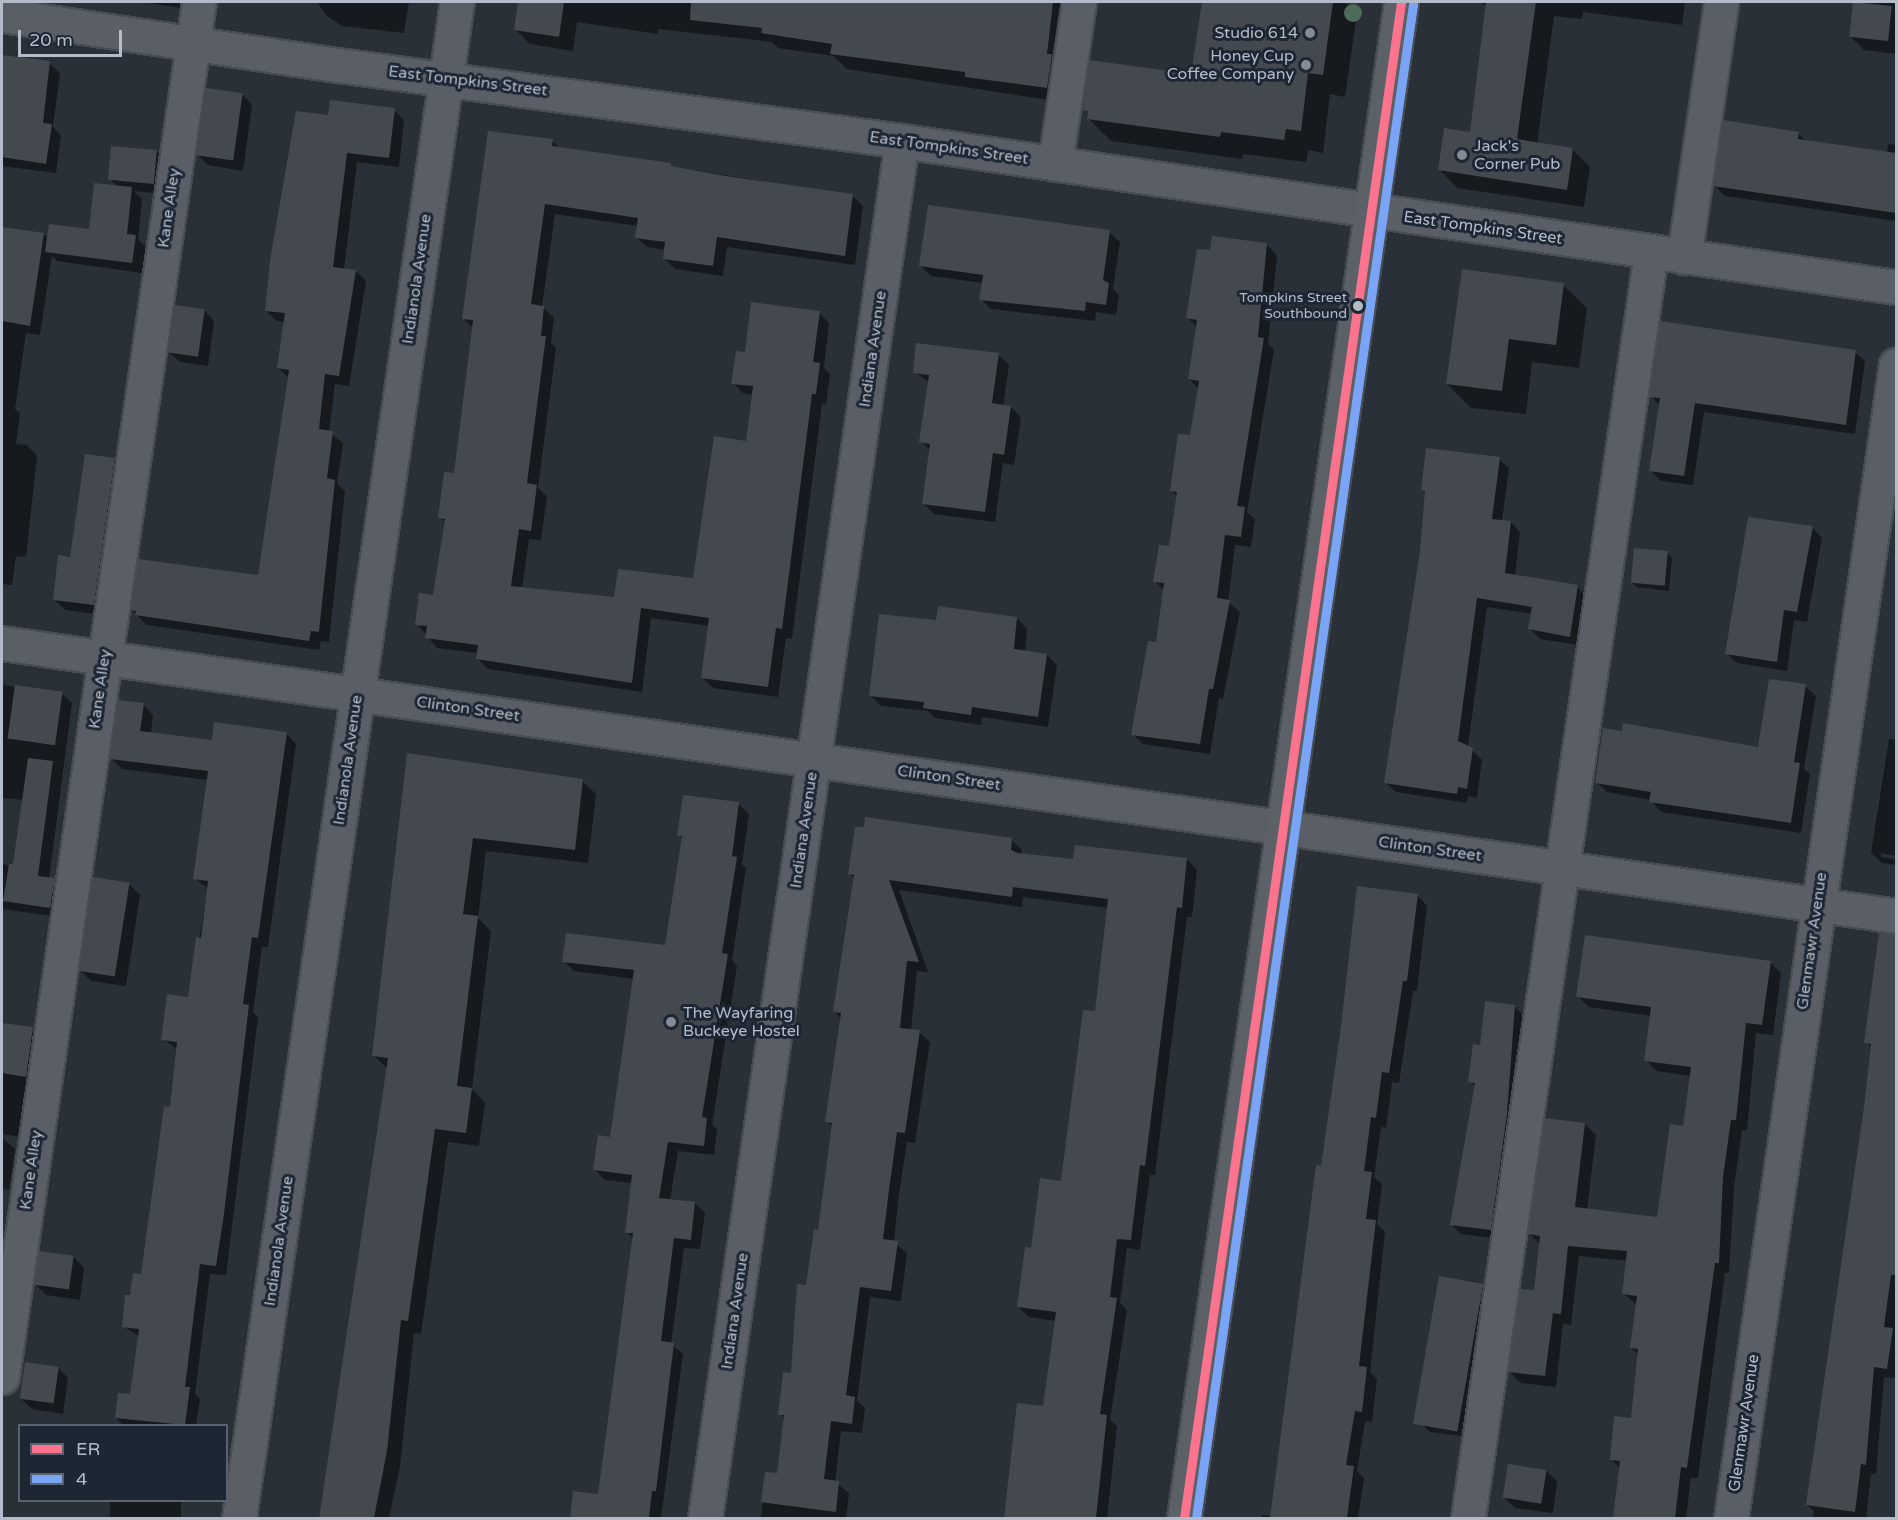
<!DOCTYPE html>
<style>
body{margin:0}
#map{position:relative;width:1898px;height:1520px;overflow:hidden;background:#2a3038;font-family:"Varela Round",sans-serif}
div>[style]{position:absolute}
.shadow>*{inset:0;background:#0007;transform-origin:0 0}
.building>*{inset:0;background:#444950;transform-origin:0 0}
.roads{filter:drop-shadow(2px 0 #484c53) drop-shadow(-2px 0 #484c53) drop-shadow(0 2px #484c53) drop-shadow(0 -2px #484c53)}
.minor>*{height:33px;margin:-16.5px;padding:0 16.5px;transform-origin:16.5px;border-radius:16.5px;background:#5a5e66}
.major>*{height:33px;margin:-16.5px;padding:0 16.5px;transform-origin:16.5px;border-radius:16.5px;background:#5c6168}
.bus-1>*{height:9px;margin:-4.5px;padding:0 4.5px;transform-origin:4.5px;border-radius:4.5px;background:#fc738d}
.bus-2>*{height:9px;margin:-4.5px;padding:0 4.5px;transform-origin:4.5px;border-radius:4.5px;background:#7aa5f7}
.trees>*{width:18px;height:18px;margin:-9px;border-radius:50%;background:#4e6a5a}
.dots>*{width:16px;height:16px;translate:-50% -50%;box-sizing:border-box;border:3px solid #1d2633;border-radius:50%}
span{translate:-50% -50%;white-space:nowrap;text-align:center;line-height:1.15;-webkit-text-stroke:6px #1d2633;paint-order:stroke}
.bus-label{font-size:14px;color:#b4bcc9}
.right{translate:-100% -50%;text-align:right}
.poi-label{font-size:16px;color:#b4bcc9}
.left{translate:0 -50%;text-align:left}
.street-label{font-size:16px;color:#b4bcc9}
.frame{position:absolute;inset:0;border:3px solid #b4bcc9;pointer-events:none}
.legend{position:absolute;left:18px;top:1424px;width:210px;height:78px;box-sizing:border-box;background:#1d2633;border:2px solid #59626f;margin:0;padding:8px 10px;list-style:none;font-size:18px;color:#b4bcc9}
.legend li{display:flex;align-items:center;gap:12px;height:30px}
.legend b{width:30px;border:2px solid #59626f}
.scale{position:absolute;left:18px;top:30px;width:104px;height:27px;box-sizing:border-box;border:3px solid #b4bcc9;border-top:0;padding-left:8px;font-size:18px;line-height:21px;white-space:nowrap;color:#b4bcc9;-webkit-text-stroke:4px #1d2633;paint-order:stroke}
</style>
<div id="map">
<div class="shadow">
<i style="clip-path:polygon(140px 2px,192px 2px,190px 9px)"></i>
<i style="clip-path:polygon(317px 2px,409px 2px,404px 33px,342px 26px,327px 16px)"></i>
<i style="clip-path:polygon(520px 2px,1070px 2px,1062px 102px,847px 69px,834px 56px,778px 48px,772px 42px,658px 29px,658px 34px,577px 22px,573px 51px,530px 44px,516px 30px)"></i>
<i style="clip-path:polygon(1203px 2px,1345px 2px,1357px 13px,1345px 97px,1330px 94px,1323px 153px,1308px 150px,1306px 162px,1243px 154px,1242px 159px,1111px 141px,1088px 118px,1086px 93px,1192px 76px)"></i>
<i style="clip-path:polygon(1479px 2px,1685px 2px,1682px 25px,1583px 12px,1582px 19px,1554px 16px,1537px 144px,1572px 149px,1590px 167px,1584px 207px,1457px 188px,1440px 170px,1471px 134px,1487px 6px)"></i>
<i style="clip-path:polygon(1855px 2px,1896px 2px,1896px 54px,1864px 50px,1850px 36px)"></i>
<i style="clip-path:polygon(2px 57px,49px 63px,60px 73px,53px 127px,61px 136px,56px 173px,2px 166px)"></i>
<i style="clip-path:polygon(242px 94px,252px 105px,243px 171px,208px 165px,198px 155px)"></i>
<i style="clip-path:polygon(394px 110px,404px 120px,399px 167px,357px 162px,344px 270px,356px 271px,366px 281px,349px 386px,335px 384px,329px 432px,343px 443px,337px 484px,345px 491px,329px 642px,321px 641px,319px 650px,147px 625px,132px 610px,259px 577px,289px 378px,278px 367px,285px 322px,277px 321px,266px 311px,329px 117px)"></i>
<i style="clip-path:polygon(1798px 133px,1807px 142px,1887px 153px,1888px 144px,1896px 145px,1896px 221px,1725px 196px,1715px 186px)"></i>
<i style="clip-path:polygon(552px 141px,560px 148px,853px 196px,863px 206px,855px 265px,727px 247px,723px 276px,675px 269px,664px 258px,665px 250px,647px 247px,636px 237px,638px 226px,555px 214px,542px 307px,554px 318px,551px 343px,556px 348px,538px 488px,547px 496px,541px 540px,529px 539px,522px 588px,616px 599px,694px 580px,747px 443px,754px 395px,743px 393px,733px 383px,746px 354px,819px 313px,829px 323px,824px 368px,830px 374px,826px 404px,822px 404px,792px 639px,786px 638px,778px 697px,713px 688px,702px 677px,710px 626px,651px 618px,642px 692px,488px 669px,477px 658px,478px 653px,437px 648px,417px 624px,434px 596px,446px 523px,440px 517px,455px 475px,473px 328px,464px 319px)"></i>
<i style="clip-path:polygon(156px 151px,167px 162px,164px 194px,134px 191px,142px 199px,138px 239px,146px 247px,142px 273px,57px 261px,52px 256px,40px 335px,26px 333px,15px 409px,20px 413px,16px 444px,27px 445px,37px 456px,26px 557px,16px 556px,12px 585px,2px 584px,2px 229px,44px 234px,48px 239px,91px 231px,118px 187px,110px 179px)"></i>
<i style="clip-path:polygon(1109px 232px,1120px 242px,1113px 289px,1119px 295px,1116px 315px,1096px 312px,1095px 321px,991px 309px,981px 299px,983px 283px,931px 276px,921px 266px)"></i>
<i style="clip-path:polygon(1266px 244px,1277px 255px,1268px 344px,1274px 350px,1247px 512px,1255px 519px,1251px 547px,1235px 545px,1228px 602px,1240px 612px,1223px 699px,1219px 698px,1210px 754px,1143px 744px,1133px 734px,1158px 643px,1165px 591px,1155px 581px,1170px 548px,1178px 497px,1171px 490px,1191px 437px,1199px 389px,1189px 379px,1197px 327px,1188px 318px,1211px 252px)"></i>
<i style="clip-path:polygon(1563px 285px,1587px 308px,1579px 368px,1532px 362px,1526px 414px,1471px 408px,1447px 384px)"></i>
<i style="clip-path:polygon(204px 310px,214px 321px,208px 366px,180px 362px,169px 352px)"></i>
<i style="clip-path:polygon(1855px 352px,1865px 361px,1855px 434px,1704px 412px,1693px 485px,1661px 481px,1651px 471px,1660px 406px,1651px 396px)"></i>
<i style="clip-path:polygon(998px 355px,1009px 365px,1003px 406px,1011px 407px,1021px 418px,1014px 465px,1003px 463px,995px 522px,934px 514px,923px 503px,931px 451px,921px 441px,930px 383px,915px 372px)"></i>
<i style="clip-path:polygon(1499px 459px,1509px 468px,1502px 521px,1511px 522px,1520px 532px,1515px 576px,1577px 587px,1587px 597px,1579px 645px,1540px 639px,1530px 629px,1532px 614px,1487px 607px,1468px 746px,1482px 760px,1477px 798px,1468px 796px,1467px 803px,1396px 792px,1386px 783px,1422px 551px,1426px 494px,1422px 490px)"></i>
<i style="clip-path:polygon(114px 460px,124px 470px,104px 615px,65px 610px,54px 599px)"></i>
<i style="clip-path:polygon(1812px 527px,1822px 538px,1807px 622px,1794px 620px,1787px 671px,1737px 663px,1727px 653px)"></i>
<i style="clip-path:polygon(1667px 553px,1672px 558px,1669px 591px,1637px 587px,1632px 583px)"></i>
<i style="clip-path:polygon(1017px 618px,1027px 629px,1025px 652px,1047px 655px,1057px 665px,1048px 727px,982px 717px,981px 725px,935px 718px,928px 711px,881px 706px,871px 696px,937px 622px)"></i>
<i style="clip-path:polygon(2px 685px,61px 693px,72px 703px,49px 879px,64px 890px,60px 917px,2px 909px,2px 864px,14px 866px,24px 800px,2px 798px)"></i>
<i style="clip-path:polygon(1805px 686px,1816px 696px,1804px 769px,1810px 774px,1801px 833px,1661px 812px,1651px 800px,1607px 792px,1596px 782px,1759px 748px)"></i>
<i style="clip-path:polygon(143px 705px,153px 715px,151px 734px,213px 742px,286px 733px,296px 744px,268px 947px,262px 947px,253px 1012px,258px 1017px,226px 1275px,210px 1274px,195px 1394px,200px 1399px,196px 1426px,124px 1426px,116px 1418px,131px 1396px,140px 1337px,123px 1326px,142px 1276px,172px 1109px,178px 1050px,163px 1039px,189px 998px,208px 889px,195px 878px,208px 780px,122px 769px,111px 758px)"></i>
<i style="clip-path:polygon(1889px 739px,1896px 740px,1896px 856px,1881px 853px,1881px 857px,1896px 859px,1896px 865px,1882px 863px,1871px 853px)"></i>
<i style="clip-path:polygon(409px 755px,582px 781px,596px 794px,588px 863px,486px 851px,478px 918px,491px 931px,472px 1089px,485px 1103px,479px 1146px,448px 1142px,421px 1334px,414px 1333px,400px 1466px,389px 1518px,319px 1518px,388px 1069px,374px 1056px)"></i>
<i style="clip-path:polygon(738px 804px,749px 814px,742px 864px,746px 868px,732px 960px,737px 966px,712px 1125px,717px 1129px,714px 1155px,678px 1151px,670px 1200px,695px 1203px,705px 1213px,700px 1249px,684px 1248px,671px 1344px,683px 1354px,661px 1518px,572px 1518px,575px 1493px,599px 1496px,634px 1239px,626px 1232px,632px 1183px,605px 1180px,594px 1169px,612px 1139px,635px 979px,574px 971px,564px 961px,666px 947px,683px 839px,679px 835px)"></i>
<i style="clip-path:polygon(1011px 840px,1022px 850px,1021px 855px,1075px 861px,1187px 859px,1197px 870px,1192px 917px,1187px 917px,1155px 1175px,1150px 1175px,1140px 1250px,1127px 1248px,1120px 1303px,1127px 1310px,1110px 1420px,1117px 1426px,1107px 1518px,1005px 1518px,1018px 1404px,1044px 1408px,1056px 1321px,1029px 1317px,1018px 1307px,1033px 1250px,1063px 1183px,1096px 1013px,1109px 908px,1023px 897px,1022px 907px,899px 890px,928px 972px,917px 971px,911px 1031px,919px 1032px,930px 1042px,915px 1143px,907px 1142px,898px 1201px,894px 1242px,907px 1253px,901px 1301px,870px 1297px,857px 1401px,865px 1408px,862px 1433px,841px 1431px,835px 1482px,849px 1493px,846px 1518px,761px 1518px,766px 1473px,778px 1475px,785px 1419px,780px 1414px,792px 1375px,819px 1232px,833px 1127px,827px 1121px,841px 1019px,835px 1012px,855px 879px,850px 874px)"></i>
<i style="clip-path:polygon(129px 884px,140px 895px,126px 986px,91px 981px,81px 971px)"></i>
<i style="clip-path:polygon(1417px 895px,1427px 906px,1417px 991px,1413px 991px,1399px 1083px,1392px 1082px,1386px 1128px,1381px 1127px,1374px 1177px,1382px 1184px,1377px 1224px,1385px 1232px,1370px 1372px,1377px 1379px,1372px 1422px,1365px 1421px,1357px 1471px,1364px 1478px,1358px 1518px,1262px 1518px,1262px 1515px,1272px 1516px,1322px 1167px)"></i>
<i style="clip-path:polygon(1770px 962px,1781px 973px,1773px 1035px,1756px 1033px,1747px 1130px,1742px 1130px,1734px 1188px,1729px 1273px,1725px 1273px,1698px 1478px,1691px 1478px,1686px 1518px,1615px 1518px,1620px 1468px,1611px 1459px,1632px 1419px,1639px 1355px,1631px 1348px,1637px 1305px,1624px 1294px,1628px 1261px,1579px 1256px,1571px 1325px,1563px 1324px,1556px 1387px,1521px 1383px,1510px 1372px,1535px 1292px,1540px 1244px,1530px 1234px,1585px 1124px,1596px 1135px,1587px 1210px,1659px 1218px,1684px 1128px,1691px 1076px,1657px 1071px,1646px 1060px,1652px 1016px,1589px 1007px,1578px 996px)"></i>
<i style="clip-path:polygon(1877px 964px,1896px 966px,1896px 1378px,1884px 1377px,1876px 1474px,1871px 1474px,1866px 1518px,1813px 1518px,1814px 1511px,1807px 1505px,1865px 1107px,1872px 1048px,1866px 1042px)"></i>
<i style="clip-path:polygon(1515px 1007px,1524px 1016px,1500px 1239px,1461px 1234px,1452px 1225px,1476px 1087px,1470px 1081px,1481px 1047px)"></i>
<i style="clip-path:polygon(2px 1024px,32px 1028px,43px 1039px,28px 1138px,2px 1134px)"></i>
<i style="clip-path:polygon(2px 1138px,15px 1149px,9px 1190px,2px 1189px)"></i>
<i style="clip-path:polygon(74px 1257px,84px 1268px,80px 1300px,46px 1295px,36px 1285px)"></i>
<i style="clip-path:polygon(1440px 1278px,1477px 1282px,1490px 1293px,1469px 1437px,1430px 1432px,1422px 1424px)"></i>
<i style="clip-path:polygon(58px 1368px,68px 1378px,63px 1414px,32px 1409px,21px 1399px)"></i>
<i style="clip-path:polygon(1547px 1471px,1557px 1482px,1553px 1513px,1515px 1508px,1505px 1498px)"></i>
<i style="left:110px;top:1500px;width:71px;height:18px"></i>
</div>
<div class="building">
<i style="clip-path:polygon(518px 2px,564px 2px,559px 37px,514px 30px)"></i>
<i style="clip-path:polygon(691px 2px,1053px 2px,1047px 54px,1052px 54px,1047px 88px,965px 77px,965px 72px,830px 54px,832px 44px,761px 33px,762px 28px,690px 20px)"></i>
<i style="clip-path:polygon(1202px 2px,1333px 2px,1323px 75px,1308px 73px,1301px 131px,1286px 129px,1284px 140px,1221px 132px,1220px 137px,1087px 119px,1088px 111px,1083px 110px,1089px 60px,1191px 74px)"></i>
<i style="clip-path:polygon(1486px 2px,1536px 2px,1517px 139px,1573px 148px,1567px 190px,1438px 170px,1444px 128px,1470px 132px)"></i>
<i style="left:1853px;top:2px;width:39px;height:35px;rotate:6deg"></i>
<i style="clip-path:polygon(2px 55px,50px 61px,43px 123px,52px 124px,46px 164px,2px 157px)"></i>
<i style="left:206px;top:88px;width:37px;height:68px;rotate:8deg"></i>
<i style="clip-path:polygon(330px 100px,395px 108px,389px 158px,347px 153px,333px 267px,356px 270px,339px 376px,325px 374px,319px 429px,333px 431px,327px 478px,335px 480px,319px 632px,311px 631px,309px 641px,135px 615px,136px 611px,131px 610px,138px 559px,258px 575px,289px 370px,277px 368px,285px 313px,265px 311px,270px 260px,296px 111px,328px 115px)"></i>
<i style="clip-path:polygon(1723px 120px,1799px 132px,1798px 139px,1896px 153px,1896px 213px,1713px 186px)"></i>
<i style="clip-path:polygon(488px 131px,553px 139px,552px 146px,671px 163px,671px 166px,726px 176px,853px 194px,845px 256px,717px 237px,713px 266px,663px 259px,665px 242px,635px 238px,638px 218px,545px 204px,531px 304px,544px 306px,541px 336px,546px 336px,527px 483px,537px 485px,531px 531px,519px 529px,511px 586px,614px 597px,618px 569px,693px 578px,714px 436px,746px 441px,753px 386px,731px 384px,736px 351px,745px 352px,751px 302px,820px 311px,813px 362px,820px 363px,816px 394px,812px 394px,782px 629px,776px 628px,768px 687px,701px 678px,709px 618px,641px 608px,632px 683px,476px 659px,478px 645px,425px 638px,427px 626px,415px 625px,419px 593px,433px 595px,445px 519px,438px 518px,444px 472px,454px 473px,473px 320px,462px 319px)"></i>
<i style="left:111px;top:146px;width:46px;height:34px;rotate:5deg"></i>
<i style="clip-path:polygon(94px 183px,132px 187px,127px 234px,136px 235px,132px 263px,45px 252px,49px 224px,89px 229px)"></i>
<i style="clip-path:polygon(928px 205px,1110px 230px,1103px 280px,1109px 283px,1106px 305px,1086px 302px,1085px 311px,979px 300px,983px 275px,919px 266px)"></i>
<i style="clip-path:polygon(2px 227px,44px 233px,30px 326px,2px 321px)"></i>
<i style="clip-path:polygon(1212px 236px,1267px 243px,1258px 337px,1264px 338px,1237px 506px,1245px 507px,1241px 537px,1225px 535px,1217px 598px,1230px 600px,1213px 689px,1209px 689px,1200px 744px,1131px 735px,1148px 641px,1156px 642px,1164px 583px,1153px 582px,1159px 545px,1169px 546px,1177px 492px,1170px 491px,1178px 434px,1190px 435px,1199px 381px,1188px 379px,1197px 320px,1186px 318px,1197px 249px,1210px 250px)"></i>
<i style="clip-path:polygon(1462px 269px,1564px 283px,1556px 345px,1509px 339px,1502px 391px,1446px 384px)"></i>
<i style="left:175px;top:305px;width:30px;height:48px;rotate:8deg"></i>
<i style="clip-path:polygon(1660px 321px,1856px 350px,1846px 425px,1695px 403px,1684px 476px,1649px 471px,1660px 398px,1649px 397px)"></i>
<i style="clip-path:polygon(916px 343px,999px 353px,992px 403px,1011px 406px,1004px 455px,993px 453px,985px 512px,922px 504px,930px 444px,919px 442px,929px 375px,913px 373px)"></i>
<i style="clip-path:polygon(1426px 448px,1500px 457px,1492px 519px,1511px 521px,1505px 573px,1578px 585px,1570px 637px,1528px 629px,1532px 607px,1477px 598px,1458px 741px,1473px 748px,1467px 789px,1458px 787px,1457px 794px,1384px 783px,1420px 551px,1425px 491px,1421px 490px)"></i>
<i style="clip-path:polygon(85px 454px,115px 458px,94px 605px,53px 600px,58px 555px,70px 557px)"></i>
<i style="clip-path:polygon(1748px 517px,1813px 526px,1797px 612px,1784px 610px,1777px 662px,1725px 654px)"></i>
<i style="left:1634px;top:548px;width:34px;height:35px;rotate:5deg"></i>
<i style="clip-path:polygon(938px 606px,1017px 617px,1014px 649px,1047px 654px,1038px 717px,972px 707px,971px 715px,923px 708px,924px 702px,869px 696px,879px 614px,936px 620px)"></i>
<i style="clip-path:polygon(1769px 679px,1806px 684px,1794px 762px,1800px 763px,1791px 823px,1649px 802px,1651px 792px,1595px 783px,1603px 728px,1622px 731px,1623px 723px,1758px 747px)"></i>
<i style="left:15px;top:685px;width:48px;height:54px;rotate:8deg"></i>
<i style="clip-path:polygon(118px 700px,144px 703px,140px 731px,212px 740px,214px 722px,287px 732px,258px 938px,252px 937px,243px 1004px,249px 1005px,224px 1214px,216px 1266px,200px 1264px,185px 1387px,190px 1387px,185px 1425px,115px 1418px,118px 1393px,130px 1394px,139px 1329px,122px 1327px,125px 1295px,130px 1295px,133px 1273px,141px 1274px,164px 1106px,170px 1107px,177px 1042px,161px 1040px,167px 994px,188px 997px,196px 937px,201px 938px,208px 881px,193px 879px,208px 771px,110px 759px)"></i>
<i style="clip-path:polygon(407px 753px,583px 779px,575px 850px,473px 838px,463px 914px,478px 916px,457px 1086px,472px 1088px,466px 1133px,435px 1129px,408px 1321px,401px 1320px,387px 1451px,374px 1518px,319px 1518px,388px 1058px,372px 1056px)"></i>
<i style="clip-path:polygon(28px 758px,53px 761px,38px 876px,55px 878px,50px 908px,3px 901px,9px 864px,13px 864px)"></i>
<i style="clip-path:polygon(683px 795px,739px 802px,732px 856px,737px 857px,722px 953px,728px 954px,702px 1117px,707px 1118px,704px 1146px,668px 1142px,659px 1198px,695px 1202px,691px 1240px,674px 1238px,661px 1341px,674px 1343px,656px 1491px,652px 1491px,649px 1518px,570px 1518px,573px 1491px,598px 1494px,633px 1233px,625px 1233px,632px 1175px,593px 1170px,598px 1135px,610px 1137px,634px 970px,562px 962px,566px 933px,665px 945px,682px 836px,677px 836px)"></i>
<i style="clip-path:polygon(865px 817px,1012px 838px,1011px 850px,1018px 853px,1073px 859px,1075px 845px,1187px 858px,1182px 908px,1177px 907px,1145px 1166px,1140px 1165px,1131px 1240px,1117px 1239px,1110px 1297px,1117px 1298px,1100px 1414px,1107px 1415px,1096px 1518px,1004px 1518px,1017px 1403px,1043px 1406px,1056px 1312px,1017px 1307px,1025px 1247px,1031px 1248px,1040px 1178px,1061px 1181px,1083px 1010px,1095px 1011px,1108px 899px,1013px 887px,1012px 897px,889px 880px,919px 962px,907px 961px,900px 1028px,920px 1030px,905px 1133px,897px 1132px,889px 1190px,883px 1239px,898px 1241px,891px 1291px,860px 1287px,846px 1395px,855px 1397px,852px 1424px,831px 1421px,824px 1479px,839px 1481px,836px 1512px,761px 1502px,765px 1472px,777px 1473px,784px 1415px,778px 1415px,783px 1372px,791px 1373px,797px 1284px,806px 1285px,814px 1229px,818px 1230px,832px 1123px,825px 1122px,841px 1013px,833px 1012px,854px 875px,848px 874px,855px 827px,864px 827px)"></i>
<i style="left:93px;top:877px;width:37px;height:95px;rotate:9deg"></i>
<i style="clip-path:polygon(1357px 886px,1418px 894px,1407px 981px,1403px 981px,1389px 1073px,1382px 1072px,1376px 1118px,1371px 1117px,1364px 1171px,1372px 1172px,1366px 1219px,1376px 1220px,1359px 1366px,1367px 1367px,1362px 1412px,1355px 1411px,1346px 1465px,1354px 1466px,1347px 1518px,1270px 1518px,1316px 1165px,1321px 1166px,1341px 1026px)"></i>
<i style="clip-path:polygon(1879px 933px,1896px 934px,1896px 1275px,1891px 1275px,1884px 1327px,1893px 1328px,1887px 1369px,1874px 1367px,1866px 1465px,1861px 1464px,1855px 1512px,1806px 1505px,1864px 1107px,1871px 1044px,1864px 1043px)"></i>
<i style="clip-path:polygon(1585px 935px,1771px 961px,1762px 1025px,1746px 1023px,1736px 1120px,1731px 1120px,1723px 1177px,1719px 1263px,1715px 1263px,1687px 1468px,1681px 1467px,1675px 1518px,1613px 1518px,1620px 1461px,1610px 1460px,1614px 1416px,1631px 1418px,1638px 1349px,1630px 1348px,1637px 1296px,1622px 1294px,1627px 1251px,1568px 1246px,1561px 1314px,1553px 1313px,1545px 1376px,1508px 1372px,1520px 1289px,1534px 1290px,1540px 1236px,1528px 1234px,1545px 1118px,1585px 1123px,1575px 1207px,1657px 1217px,1670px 1124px,1683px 1126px,1691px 1067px,1644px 1061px,1651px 1007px,1576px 997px)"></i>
<i style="clip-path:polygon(1485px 1001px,1515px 1005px,1507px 1114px,1491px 1230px,1450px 1225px,1475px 1083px,1468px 1082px,1473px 1044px,1480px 1045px)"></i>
<i style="clip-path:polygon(2px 1023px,33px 1027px,26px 1077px,2px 1073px)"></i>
<i style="left:39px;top:1251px;width:35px;height:34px;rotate:8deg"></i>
<i style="left:1439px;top:1276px;width:45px;height:150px;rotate:10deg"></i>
<i style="left:25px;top:1362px;width:34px;height:37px;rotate:8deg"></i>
<i style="left:1508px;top:1464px;width:39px;height:34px;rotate:9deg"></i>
</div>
<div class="roads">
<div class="minor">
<i style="left:2px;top:15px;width:340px;rotate:8.5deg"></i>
<i style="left:338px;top:65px;width:569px;rotate:7.67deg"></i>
<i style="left:902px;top:141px;width:1005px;rotate:8.36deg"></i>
<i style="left:1055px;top:164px;width:164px;rotate:-81.6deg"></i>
<i style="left:1684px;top:257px;width:258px;rotate:-81.7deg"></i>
<i style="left:2px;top:643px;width:1914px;rotate:8.2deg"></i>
<i style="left:2px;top:1377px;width:1389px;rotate:-81.85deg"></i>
<i style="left:239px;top:1518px;width:1532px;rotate:-81.82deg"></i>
<i style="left:705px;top:1518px;width:1391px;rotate:-81.86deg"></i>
<i style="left:1468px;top:1518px;width:1279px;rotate:-81.77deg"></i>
<i style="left:1731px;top:1518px;width:1165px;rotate:-81.86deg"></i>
</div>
<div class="major">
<i style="left:1184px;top:1518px;width:1531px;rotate:-81.85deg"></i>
</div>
</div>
<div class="bus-1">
<i style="left:1184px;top:1518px;width:1531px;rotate:-81.85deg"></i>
</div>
<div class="bus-2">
<i style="left:1196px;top:1518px;width:1529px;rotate:-81.84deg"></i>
</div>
<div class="trees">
<i style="left:1353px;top:13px"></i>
</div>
<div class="dots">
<i style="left:1310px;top:33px;background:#848b96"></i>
<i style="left:1306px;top:65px;background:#848b96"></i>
<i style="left:1462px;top:155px;background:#848b96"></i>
<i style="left:1358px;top:306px;background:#b4bcc9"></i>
<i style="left:671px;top:1022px;background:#848b96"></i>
</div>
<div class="bus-label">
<span class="right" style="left:1347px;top:306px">Tompkins Street<br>Southbound</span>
</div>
<div class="poi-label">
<span class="right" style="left:1298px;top:33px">Studio 614</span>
<span class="right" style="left:1294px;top:65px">Honey Cup<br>Coffee Company</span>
<span class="left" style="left:1474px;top:155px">Jack's<br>Corner Pub</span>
<span class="left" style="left:683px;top:1022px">The Wayfaring<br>Buckeye Hostel</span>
</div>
<div class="street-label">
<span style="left:468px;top:81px;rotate:7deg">East Tompkins Street</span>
<span style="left:949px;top:148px;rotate:8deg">East Tompkins Street</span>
<span style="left:169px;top:208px;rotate:-82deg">Kane Alley</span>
<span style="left:1483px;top:228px;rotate:8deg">East Tompkins Street</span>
<span style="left:417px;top:279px;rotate:-82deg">Indianola Avenue</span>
<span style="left:873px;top:349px;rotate:-82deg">Indiana Avenue</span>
<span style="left:100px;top:689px;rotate:-82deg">Kane Alley</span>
<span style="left:468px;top:709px;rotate:8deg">Clinton Street</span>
<span style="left:348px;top:760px;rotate:-82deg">Indianola Avenue</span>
<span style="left:949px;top:778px;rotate:8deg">Clinton Street</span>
<span style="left:804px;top:830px;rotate:-82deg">Indiana Avenue</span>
<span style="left:1430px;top:849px;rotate:8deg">Clinton Street</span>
<span style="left:1812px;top:941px;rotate:-82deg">Glenmawr Avenue</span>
<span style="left:31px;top:1170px;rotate:-82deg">Kane Alley</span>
<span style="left:279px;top:1241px;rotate:-82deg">Indianola Avenue</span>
<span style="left:735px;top:1311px;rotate:-82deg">Indiana Avenue</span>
<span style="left:1744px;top:1423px;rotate:-82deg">Glenmawr Avenue</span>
</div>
<div class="frame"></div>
<ul class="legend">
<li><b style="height:8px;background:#fc738d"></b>ER</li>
<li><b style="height:8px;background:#7aa5f7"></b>4</li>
</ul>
<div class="scale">20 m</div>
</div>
